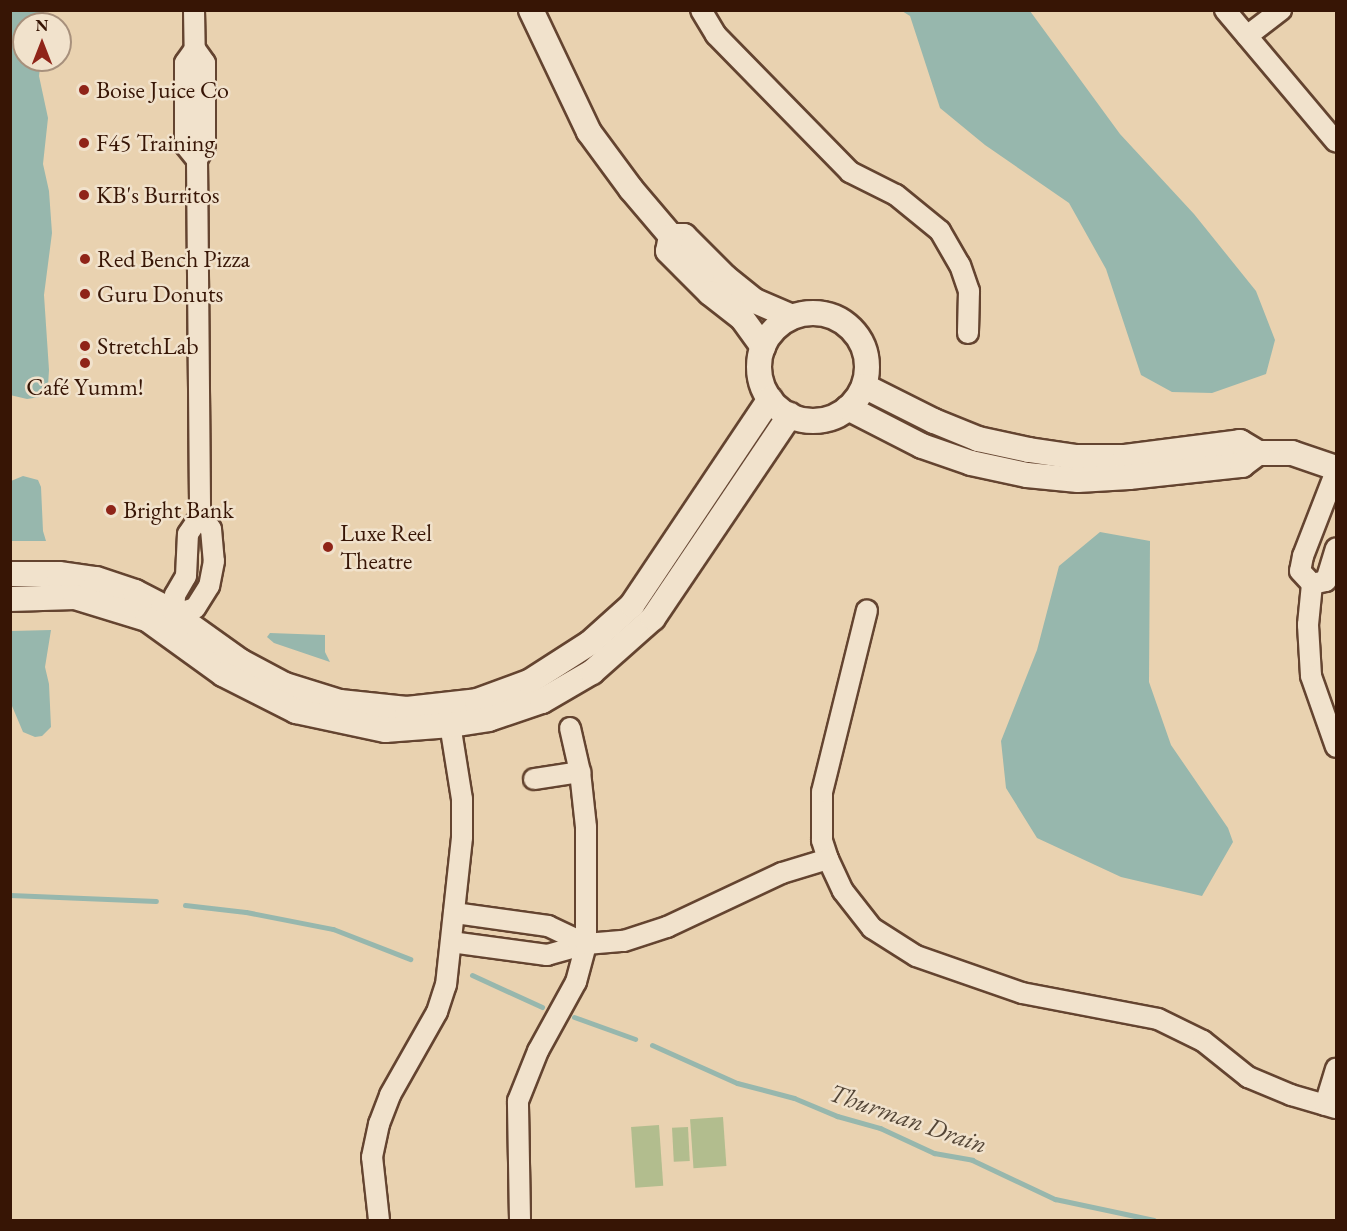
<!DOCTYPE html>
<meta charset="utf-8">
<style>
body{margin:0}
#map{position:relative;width:1347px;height:1231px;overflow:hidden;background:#e9d2b0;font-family:"EB Garamond",serif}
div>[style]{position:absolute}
.green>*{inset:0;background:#b2bd8e;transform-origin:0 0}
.water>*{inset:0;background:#97b7ad}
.stream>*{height:5px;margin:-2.5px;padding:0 2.5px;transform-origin:2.5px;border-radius:2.5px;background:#97b7ad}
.roads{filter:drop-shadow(2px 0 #644430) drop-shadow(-2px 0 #644430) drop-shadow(0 2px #644430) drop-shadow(0 -2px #644430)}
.minor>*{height:20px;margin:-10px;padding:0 10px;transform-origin:10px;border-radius:10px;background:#f1e2cc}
.tertiary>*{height:24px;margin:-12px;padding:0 12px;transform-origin:12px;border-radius:12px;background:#f1e2cc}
.tertiary>.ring{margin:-12px;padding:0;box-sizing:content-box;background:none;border:24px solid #f1e2cc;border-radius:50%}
.dots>*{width:16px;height:16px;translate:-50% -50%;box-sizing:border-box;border:3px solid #f1e2cc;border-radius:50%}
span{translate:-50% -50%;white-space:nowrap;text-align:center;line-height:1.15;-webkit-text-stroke:5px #f1e2cc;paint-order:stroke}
.poi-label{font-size:24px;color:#371505}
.left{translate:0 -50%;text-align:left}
.water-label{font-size:26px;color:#544637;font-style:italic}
.frame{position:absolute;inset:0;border:12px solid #371505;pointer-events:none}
.north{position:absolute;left:12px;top:12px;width:60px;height:60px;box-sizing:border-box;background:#f1e2cc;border:2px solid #a7907c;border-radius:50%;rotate:0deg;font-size:16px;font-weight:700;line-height:24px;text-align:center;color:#371505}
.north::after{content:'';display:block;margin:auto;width:21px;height:27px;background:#8f2418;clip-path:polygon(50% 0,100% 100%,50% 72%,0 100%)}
</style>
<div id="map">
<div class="green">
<i style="left:723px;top:1117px;width:49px;height:33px;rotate:86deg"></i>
<i style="left:659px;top:1125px;width:61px;height:28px;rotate:86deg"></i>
<i style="left:688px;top:1127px;width:34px;height:16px;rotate:87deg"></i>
</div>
<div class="water">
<i style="clip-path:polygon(11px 10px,44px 11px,44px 24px,24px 24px,24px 60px,41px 60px,39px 76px,48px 118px,43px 164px,49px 191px,52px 233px,44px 295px,49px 370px,48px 386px,40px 397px,27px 399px,10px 395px)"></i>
<i style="clip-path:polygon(902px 11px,1030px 11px,1120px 134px,1194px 214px,1256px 291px,1275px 340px,1266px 374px,1212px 393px,1172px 392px,1141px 375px,1106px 269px,1069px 203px,985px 145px,940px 108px,910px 16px)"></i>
<i style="clip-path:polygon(23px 476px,38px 480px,41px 487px,43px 531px,46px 541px,11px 541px,11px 481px)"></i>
<i style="clip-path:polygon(1100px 532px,1150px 541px,1149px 682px,1171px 745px,1228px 828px,1233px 842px,1202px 896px,1121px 877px,1037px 838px,1006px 788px,1001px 741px,1037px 650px,1059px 566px)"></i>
<i style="clip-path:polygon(51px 630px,45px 667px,49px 684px,51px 727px,42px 736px,35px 737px,23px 732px,12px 706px,11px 631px)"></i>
<i style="clip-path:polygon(270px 633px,325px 635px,325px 652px,330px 662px,274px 643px,267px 637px)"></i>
</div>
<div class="stream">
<i style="left:10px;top:895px;width:146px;rotate:2.4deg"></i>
<i style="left:185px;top:905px;width:61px;rotate:6.5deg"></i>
<i style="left:246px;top:912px;width:89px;rotate:11.1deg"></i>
<i style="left:333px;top:929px;width:83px;rotate:21.3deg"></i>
<i style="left:472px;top:975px;width:77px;rotate:24.6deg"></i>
<i style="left:574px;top:1017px;width:65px;rotate:19.8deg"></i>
<i style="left:652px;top:1045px;width:93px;rotate:24.1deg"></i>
<i style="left:737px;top:1083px;width:59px;rotate:14.7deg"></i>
<i style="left:794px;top:1098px;width:47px;rotate:22.7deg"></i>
<i style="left:837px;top:1116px;width:45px;rotate:15.6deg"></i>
<i style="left:880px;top:1128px;width:60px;rotate:24.8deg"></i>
<i style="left:934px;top:1153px;width:39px;rotate:10deg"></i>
<i style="left:972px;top:1160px;width:92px;rotate:25.2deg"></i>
<i style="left:1055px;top:1199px;width:101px;rotate:12deg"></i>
</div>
<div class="roads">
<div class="minor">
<i style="left:194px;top:10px;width:39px;rotate:89deg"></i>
<i style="left:195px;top:49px;width:17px;rotate:54deg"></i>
<i style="left:205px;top:63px;width:82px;rotate:90deg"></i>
<i style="left:205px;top:145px;width:17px;rotate:118deg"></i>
<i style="left:197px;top:160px;width:356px;rotate:89.5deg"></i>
<i style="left:701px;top:10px;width:29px;rotate:59deg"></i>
<i style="left:716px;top:35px;width:192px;rotate:45.6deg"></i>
<i style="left:850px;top:172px;width:51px;rotate:26.6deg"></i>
<i style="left:896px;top:195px;width:57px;rotate:39.3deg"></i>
<i style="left:940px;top:231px;width:39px;rotate:60deg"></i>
<i style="left:960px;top:265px;width:28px;rotate:71deg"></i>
<i style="left:969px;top:291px;width:42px;rotate:91.4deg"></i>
<i style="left:1225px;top:10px;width:172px;rotate:49.9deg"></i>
<i style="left:1247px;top:36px;width:43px;rotate:-37.4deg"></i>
<i style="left:195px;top:49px;width:17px;rotate:126deg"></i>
<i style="left:185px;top:63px;width:82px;rotate:90deg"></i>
<i style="left:185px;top:145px;width:19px;rotate:51deg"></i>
<i style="left:1336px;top:471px;width:91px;rotate:111.2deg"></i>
<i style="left:1303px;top:556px;width:15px;rotate:101deg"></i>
<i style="left:1300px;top:571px;width:18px;rotate:47deg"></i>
<i style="left:1312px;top:584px;width:14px;rotate:-12deg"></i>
<i style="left:1326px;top:581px;width:34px;rotate:-73deg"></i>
<i style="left:1312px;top:584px;width:41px;rotate:95.6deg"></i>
<i style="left:1308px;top:625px;width:51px;rotate:86.6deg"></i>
<i style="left:1311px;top:676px;width:75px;rotate:70.6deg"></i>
<i style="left:169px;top:623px;width:9px;rotate:-58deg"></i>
<i style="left:174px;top:615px;width:20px;rotate:-87deg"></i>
<i style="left:175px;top:595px;width:22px;rotate:-60deg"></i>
<i style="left:186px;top:576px;width:42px;rotate:-87.3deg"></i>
<i style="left:188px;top:534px;width:22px;rotate:-56deg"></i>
<i style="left:200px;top:516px;width:17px;rotate:50deg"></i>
<i style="left:211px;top:529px;width:32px;rotate:85deg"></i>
<i style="left:214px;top:561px;width:25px;rotate:101deg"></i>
<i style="left:209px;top:586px;width:26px;rotate:122deg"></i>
<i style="left:195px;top:608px;width:22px;rotate:162deg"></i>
<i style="left:534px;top:779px;width:47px;rotate:-8.7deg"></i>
<i style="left:828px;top:859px;width:20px;rotate:-108deg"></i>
<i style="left:822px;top:840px;width:48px;rotate:-90deg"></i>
<i style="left:822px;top:792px;width:187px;rotate:-76.1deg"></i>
<i style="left:451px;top:942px;width:97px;rotate:7.7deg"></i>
<i style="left:547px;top:955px;width:41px;rotate:-15.8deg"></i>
<i style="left:586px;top:944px;width:42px;rotate:-154.7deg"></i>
<i style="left:548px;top:926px;width:95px;rotate:-172.1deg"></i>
<i style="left:586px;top:944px;width:38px;rotate:-5deg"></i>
<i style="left:624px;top:941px;width:45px;rotate:-18deg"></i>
<i style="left:667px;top:927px;width:127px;rotate:-25.2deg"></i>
<i style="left:782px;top:873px;width:48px;rotate:-16.9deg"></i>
<i style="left:828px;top:859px;width:35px;rotate:65deg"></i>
<i style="left:843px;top:891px;width:47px;rotate:51.9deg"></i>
<i style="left:872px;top:928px;width:52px;rotate:32.5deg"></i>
<i style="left:916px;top:956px;width:112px;rotate:19.2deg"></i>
<i style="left:1022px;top:993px;width:138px;rotate:10.8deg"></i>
<i style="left:1158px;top:1019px;width:50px;rotate:26.1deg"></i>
<i style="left:1203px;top:1041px;width:58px;rotate:38.7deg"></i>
<i style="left:1248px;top:1077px;width:47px;rotate:22.7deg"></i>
<i style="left:1291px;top:1095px;width:47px;rotate:16.1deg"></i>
<i style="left:1325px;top:1105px;width:38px;rotate:-73deg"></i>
<i style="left:379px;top:1220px;width:63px;rotate:-96.3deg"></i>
<i style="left:372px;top:1157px;width:34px;rotate:-78deg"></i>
<i style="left:379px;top:1124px;width:31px;rotate:-69deg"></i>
<i style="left:390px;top:1095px;width:95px;rotate:-60.5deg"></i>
<i style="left:437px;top:1012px;width:28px;rotate:-72deg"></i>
<i style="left:446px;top:985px;width:149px;rotate:-83.8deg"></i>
<i style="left:462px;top:837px;width:38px;rotate:-90deg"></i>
<i style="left:462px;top:799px;width:88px;rotate:-99.1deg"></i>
<i style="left:520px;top:1220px;width:119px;rotate:-91deg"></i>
<i style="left:518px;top:1101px;width:54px;rotate:-68.2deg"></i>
<i style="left:538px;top:1051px;width:79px;rotate:-61.2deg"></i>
<i style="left:576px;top:982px;width:39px;rotate:-75deg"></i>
<i style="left:586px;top:944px;width:117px;rotate:-90deg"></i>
<i style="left:586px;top:827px;width:55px;rotate:-96.2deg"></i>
<i style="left:580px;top:772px;width:45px;rotate:-102.8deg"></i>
</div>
<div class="tertiary">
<i style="left:531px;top:10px;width:135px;rotate:64.6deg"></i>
<i style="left:589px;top:132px;width:71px;rotate:53.6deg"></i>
<i style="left:631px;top:189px;width:62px;rotate:49.6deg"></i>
<i style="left:671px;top:236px;width:13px"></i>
<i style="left:684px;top:236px;width:58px;rotate:45deg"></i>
<i style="left:725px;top:277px;width:38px;rotate:39deg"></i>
<i style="left:755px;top:301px;width:40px;rotate:23.4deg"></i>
<i style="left:671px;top:236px;width:15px;rotate:101deg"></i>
<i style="left:668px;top:251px;width:59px;rotate:45deg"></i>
<i style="left:710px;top:293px;width:41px;rotate:38deg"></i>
<i style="left:742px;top:318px;width:36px;rotate:54deg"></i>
<i class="ring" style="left:759px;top:313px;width:84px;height:84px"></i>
<i style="left:864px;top:386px;width:78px;rotate:26.6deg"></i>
<i style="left:934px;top:421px;width:48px;rotate:22.2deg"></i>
<i style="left:978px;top:439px;width:52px;rotate:12.2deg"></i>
<i style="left:1029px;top:450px;width:48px;rotate:8.5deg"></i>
<i style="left:1076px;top:457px;width:49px"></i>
<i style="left:1125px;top:457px;width:116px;rotate:-7.4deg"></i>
<i style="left:1240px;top:442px;width:21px;rotate:31deg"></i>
<i style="left:1258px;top:453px;width:34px"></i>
<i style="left:1292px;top:453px;width:46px;rotate:18.8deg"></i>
<i style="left:848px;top:408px;width:83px;rotate:27.2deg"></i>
<i style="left:922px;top:446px;width:52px;rotate:19.1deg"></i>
<i style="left:971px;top:463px;width:57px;rotate:12.1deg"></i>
<i style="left:1027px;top:475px;width:51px;rotate:5.6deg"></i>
<i style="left:1078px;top:480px;width:51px;rotate:-3.4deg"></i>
<i style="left:1129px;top:477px;width:114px;rotate:-6.1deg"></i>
<i style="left:1242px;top:465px;width:20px;rotate:-37deg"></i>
<i style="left:10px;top:574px;width:49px"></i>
<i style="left:59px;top:574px;width:37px;rotate:8deg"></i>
<i style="left:96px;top:579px;width:41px;rotate:18.4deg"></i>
<i style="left:135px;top:592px;width:31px;rotate:27deg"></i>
<i style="left:163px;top:606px;width:95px;rotate:35.5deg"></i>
<i style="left:240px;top:661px;width:51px;rotate:28.1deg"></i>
<i style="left:285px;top:685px;width:58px;rotate:17.2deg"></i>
<i style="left:340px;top:702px;width:67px;rotate:6deg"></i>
<i style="left:407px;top:709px;width:70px;rotate:-6.5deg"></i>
<i style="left:477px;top:701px;width:55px;rotate:-20.1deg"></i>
<i style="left:529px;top:682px;width:72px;rotate:-32.6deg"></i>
<i style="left:590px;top:643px;width:57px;rotate:-42.1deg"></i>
<i style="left:632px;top:605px;width:248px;rotate:-56.2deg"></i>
<i style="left:10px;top:599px;width:65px;rotate:-1.8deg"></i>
<i style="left:75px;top:597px;width:75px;rotate:17deg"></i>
<i style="left:147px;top:619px;width:94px;rotate:35.9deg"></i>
<i style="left:223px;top:674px;width:82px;rotate:26.9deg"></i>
<i style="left:296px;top:711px;width:91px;rotate:12.1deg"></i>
<i style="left:385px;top:730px;width:66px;rotate:-4.3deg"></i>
<i style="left:451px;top:725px;width:38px;rotate:-9deg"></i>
<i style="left:489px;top:719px;width:56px;rotate:-18.8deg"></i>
<i style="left:542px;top:701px;width:58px;rotate:-30.1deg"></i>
<i style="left:592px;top:672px;width:81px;rotate:-41.5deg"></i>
<i style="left:653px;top:618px;width:245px;rotate:-56deg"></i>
</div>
</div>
<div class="dots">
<i style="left:84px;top:90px;background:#8f2418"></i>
<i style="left:84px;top:143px;background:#8f2418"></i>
<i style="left:84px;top:195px;background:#8f2418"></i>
<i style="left:85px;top:259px;background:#8f2418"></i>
<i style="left:85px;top:294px;background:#8f2418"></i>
<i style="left:85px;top:346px;background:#8f2418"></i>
<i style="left:85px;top:363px;background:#8f2418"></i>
<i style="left:111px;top:510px;background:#8f2418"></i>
<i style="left:328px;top:547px;background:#8f2418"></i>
</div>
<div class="poi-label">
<span class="left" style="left:96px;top:90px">Boise Juice Co</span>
<span class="left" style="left:96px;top:143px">F45 Training</span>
<span class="left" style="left:96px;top:195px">KB's Burritos</span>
<span class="left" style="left:97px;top:259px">Red Bench Pizza</span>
<span class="left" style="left:97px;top:294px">Guru Donuts</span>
<span class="left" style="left:97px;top:346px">StretchLab</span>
<span style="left:85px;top:387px">Café Yumm!</span>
<span class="left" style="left:123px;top:510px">Bright Bank</span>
<span class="left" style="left:340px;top:547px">Luxe Reel<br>Theatre</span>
</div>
<div class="water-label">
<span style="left:908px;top:1119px;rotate:19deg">Thurman Drain</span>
</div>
<div class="frame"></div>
<div class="north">N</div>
</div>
